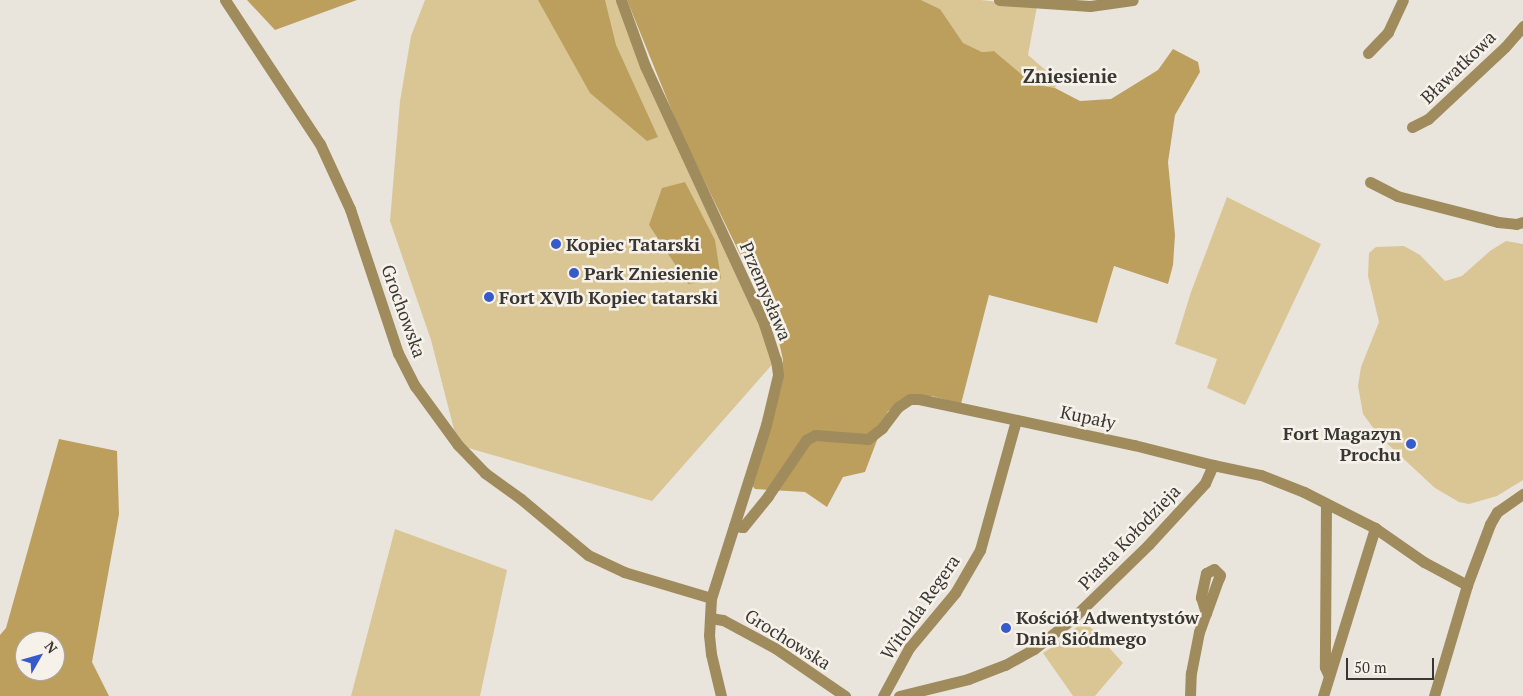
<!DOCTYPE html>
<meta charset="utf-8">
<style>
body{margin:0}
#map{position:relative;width:1523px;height:696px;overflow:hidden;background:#e9e5dc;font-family:"PT Serif",serif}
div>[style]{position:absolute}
.green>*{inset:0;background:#dac595}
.forest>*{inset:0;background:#bc9f5d}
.minor>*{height:11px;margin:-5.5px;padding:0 5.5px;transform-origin:5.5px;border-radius:5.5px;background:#a08b5d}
.dots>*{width:14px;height:14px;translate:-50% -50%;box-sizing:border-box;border:2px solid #f7f2e9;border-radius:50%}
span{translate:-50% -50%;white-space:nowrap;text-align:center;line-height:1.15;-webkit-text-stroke:5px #f7f2e9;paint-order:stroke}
.street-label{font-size:18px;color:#393734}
.poi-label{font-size:18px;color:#393734;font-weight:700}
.left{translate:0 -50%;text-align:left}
.right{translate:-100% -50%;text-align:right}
.neighbourhood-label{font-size:19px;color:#393734;font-weight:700}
.north{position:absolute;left:15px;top:631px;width:50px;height:50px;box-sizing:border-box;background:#f7f2e9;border:1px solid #aba7a1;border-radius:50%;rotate:52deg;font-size:14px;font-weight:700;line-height:20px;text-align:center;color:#393734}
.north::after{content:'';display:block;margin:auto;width:18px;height:22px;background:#375acb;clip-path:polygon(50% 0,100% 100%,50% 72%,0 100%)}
.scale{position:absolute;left:1346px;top:658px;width:88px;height:22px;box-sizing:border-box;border:2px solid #393734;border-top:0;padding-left:6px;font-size:15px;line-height:18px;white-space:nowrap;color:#393734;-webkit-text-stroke:4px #f7f2e9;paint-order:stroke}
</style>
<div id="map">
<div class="green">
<i style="clip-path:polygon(425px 0,621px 0,776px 360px,652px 501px,458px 445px,431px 340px,390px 221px,400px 101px,411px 36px)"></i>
<i style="clip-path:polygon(921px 0,981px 0,1037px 6px,1028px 55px,1057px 80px,1055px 88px,1033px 84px,994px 51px,982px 52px,962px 43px,940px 9px)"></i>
<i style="clip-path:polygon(1227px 197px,1321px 244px,1245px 405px,1207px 388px,1217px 359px,1175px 344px,1191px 292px)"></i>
<i style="clip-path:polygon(1506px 241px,1523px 244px,1523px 480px,1497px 496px,1469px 504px,1459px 502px,1435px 488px,1380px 437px,1363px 414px,1358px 386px,1361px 367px,1379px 322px,1368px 276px,1369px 253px,1376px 247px,1404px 246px,1420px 255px,1445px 281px,1462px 276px,1490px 251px)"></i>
<i style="clip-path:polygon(395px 529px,507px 570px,480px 696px,351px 696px)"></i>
<i style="clip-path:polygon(1084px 620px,1123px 663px,1095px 696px,1073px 696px,1043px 653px,1063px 640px)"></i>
</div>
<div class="forest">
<i style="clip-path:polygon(247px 0,357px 0,275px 30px)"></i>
<i style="clip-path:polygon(538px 0,605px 0,616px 45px,658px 137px,647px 141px,590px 93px)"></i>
<i style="clip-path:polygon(627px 0,921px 0,940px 9px,963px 43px,982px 52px,994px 51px,1033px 84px,1055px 88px,1080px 101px,1111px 99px,1158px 70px,1173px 49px,1198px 62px,1200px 72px,1175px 115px,1168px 162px,1175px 235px,1173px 265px,1168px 284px,1114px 266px,1097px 323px,989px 295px,961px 404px,932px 396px,888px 411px,865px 472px,843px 477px,827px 507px,805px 492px,755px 489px,751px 484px,783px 360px,776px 328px,680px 131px)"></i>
<i style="clip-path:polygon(685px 182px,715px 240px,721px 279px,688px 284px,649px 225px,662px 188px)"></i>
<i style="clip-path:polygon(evenodd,59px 439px,117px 451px,119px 514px,92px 662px,109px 696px,0 696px,0 635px,6px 628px,59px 439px,25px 641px,55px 641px,55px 671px,25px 671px,25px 641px)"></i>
</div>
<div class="minor">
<i style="left:225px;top:0;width:173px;rotate:56.6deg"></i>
<i style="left:320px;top:144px;width:72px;rotate:65.2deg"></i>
<i style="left:350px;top:209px;width:152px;rotate:71.6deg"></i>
<i style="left:398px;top:353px;width:37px;rotate:63deg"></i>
<i style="left:415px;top:386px;width:73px;rotate:53.9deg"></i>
<i style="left:458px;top:445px;width:39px;rotate:46deg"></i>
<i style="left:485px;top:473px;width:44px;rotate:35.8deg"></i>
<i style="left:521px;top:499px;width:87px;rotate:39.9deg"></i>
<i style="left:588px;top:555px;width:40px;rotate:25deg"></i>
<i style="left:624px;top:572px;width:91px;rotate:16.6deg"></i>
<i style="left:621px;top:0;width:70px;rotate:70deg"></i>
<i style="left:645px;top:66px;width:284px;rotate:65.2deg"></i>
<i style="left:764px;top:324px;width:38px;rotate:72deg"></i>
<i style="left:776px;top:360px;width:15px;rotate:82deg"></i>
<i style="left:778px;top:375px;width:51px;rotate:103.5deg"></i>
<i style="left:766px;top:425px;width:182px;rotate:107.6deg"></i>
<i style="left:711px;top:598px;width:37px;rotate:93deg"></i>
<i style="left:709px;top:635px;width:19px;rotate:84deg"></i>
<i style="left:711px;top:654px;width:43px;rotate:76.6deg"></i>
<i style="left:999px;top:0;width:91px;rotate:3.8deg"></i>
<i style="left:1090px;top:6px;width:43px;rotate:-7.9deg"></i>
<i style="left:1368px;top:53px;width:29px;rotate:-46deg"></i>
<i style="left:1388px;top:32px;width:35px;rotate:-65deg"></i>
<i style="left:1412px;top:127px;width:18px;rotate:-27deg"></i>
<i style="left:1428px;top:119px;width:105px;rotate:-43.1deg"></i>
<i style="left:1505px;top:47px;width:28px;rotate:-49deg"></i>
<i style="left:1370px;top:182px;width:30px;rotate:27deg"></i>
<i style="left:1397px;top:196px;width:104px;rotate:14.4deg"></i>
<i style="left:1498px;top:222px;width:18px;rotate:6deg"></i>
<i style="left:1516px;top:224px;width:7px;rotate:-16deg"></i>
<i style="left:1326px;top:504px;width:163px;rotate:90.4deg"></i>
<i style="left:1325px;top:667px;width:8px;rotate:67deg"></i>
<i style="left:734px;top:526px;width:9px;rotate:6deg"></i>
<i style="left:743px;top:527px;width:40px;rotate:-51deg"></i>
<i style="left:768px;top:496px;width:68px;rotate:-55.8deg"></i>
<i style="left:806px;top:440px;width:10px;rotate:-29deg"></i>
<i style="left:815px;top:435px;width:53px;rotate:4.3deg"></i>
<i style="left:868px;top:439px;width:18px;rotate:-38deg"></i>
<i style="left:882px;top:428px;width:26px;rotate:-53deg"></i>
<i style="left:898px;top:407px;width:14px;rotate:-34deg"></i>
<i style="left:910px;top:399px;width:9px"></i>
<i style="left:919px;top:399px;width:220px;rotate:12.1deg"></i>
<i style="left:1134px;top:445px;width:81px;rotate:14.2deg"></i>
<i style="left:1213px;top:465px;width:49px;rotate:11.8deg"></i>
<i style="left:1261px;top:475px;width:46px;rotate:21.6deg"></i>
<i style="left:1304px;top:492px;width:80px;rotate:26.9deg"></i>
<i style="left:1375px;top:528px;width:60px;rotate:34.8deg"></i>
<i style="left:1424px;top:562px;width:49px;rotate:28.1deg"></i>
<i style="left:710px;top:618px;width:13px;rotate:9deg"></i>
<i style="left:723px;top:620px;width:59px;rotate:28.3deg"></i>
<i style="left:775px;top:648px;width:85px;rotate:34.4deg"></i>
<i style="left:883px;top:696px;width:55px;rotate:-61.6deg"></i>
<i style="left:909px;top:648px;width:72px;rotate:-50.1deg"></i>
<i style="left:955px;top:593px;width:50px;rotate:-59.8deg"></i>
<i style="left:980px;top:550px;width:135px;rotate:-74.5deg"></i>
<i style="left:899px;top:696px;width:71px;rotate:-13.8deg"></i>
<i style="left:968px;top:679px;width:40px;rotate:-21deg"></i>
<i style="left:1005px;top:665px;width:33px;rotate:-29deg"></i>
<i style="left:1034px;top:649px;width:48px;rotate:-38.3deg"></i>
<i style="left:1072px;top:619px;width:107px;rotate:-44.2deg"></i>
<i style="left:1149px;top:544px;width:83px;rotate:-47.4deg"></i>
<i style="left:1205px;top:483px;width:20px;rotate:-66deg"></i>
<i style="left:1190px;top:696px;width:23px;rotate:-88deg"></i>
<i style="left:1191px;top:673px;width:42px;rotate:-79deg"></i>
<i style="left:1199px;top:632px;width:20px;rotate:-70deg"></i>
<i style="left:1206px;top:613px;width:37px;rotate:-70deg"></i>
<i style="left:1219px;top:578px;width:3px;rotate:-72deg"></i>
<i style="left:1220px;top:575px;width:8px;rotate:-135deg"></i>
<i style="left:1214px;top:569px;width:9px;rotate:153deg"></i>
<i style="left:1206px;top:573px;width:25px;rotate:102deg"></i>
<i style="left:1201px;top:597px;width:17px;rotate:73deg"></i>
<i style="left:1323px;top:696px;width:176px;rotate:-72.8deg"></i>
<i style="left:1434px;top:696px;width:116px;rotate:-73.4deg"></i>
<i style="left:1467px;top:585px;width:65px;rotate:-69.3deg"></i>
<i style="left:1490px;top:524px;width:14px;rotate:-60deg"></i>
<i style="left:1497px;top:512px;width:32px;rotate:-35deg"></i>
</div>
<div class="dots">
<i style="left:556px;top:244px;background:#375acb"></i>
<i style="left:574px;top:273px;background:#375acb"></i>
<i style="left:489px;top:297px;background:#375acb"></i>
<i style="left:1411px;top:444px;background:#375acb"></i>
<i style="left:1006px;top:628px;background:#375acb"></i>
</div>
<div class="street-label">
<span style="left:1458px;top:67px;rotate:-44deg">Bławatkowa</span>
<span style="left:766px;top:291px;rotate:67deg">Przemysława</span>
<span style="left:404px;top:311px;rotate:70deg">Grochowska</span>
<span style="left:1088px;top:417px;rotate:12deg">Kupały</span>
<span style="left:1129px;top:537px;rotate:-46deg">Piasta Kołodzieja</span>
<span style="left:920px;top:607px;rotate:-55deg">Witolda Regera</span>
<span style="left:788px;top:639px;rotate:32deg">Grochowska</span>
</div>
<div class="poi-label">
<span class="left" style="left:566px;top:244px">Kopiec Tatarski</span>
<span class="left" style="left:584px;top:273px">Park Zniesienie</span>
<span class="left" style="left:499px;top:297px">Fort XVIb Kopiec tatarski</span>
<span class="right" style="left:1401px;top:444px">Fort Magazyn<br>Prochu</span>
<span class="left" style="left:1016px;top:628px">Kościół Adwentystów<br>Dnia Siódmego</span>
</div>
<div class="neighbourhood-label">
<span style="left:1070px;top:76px">Zniesienie</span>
</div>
<div class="north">N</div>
<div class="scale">50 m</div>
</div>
